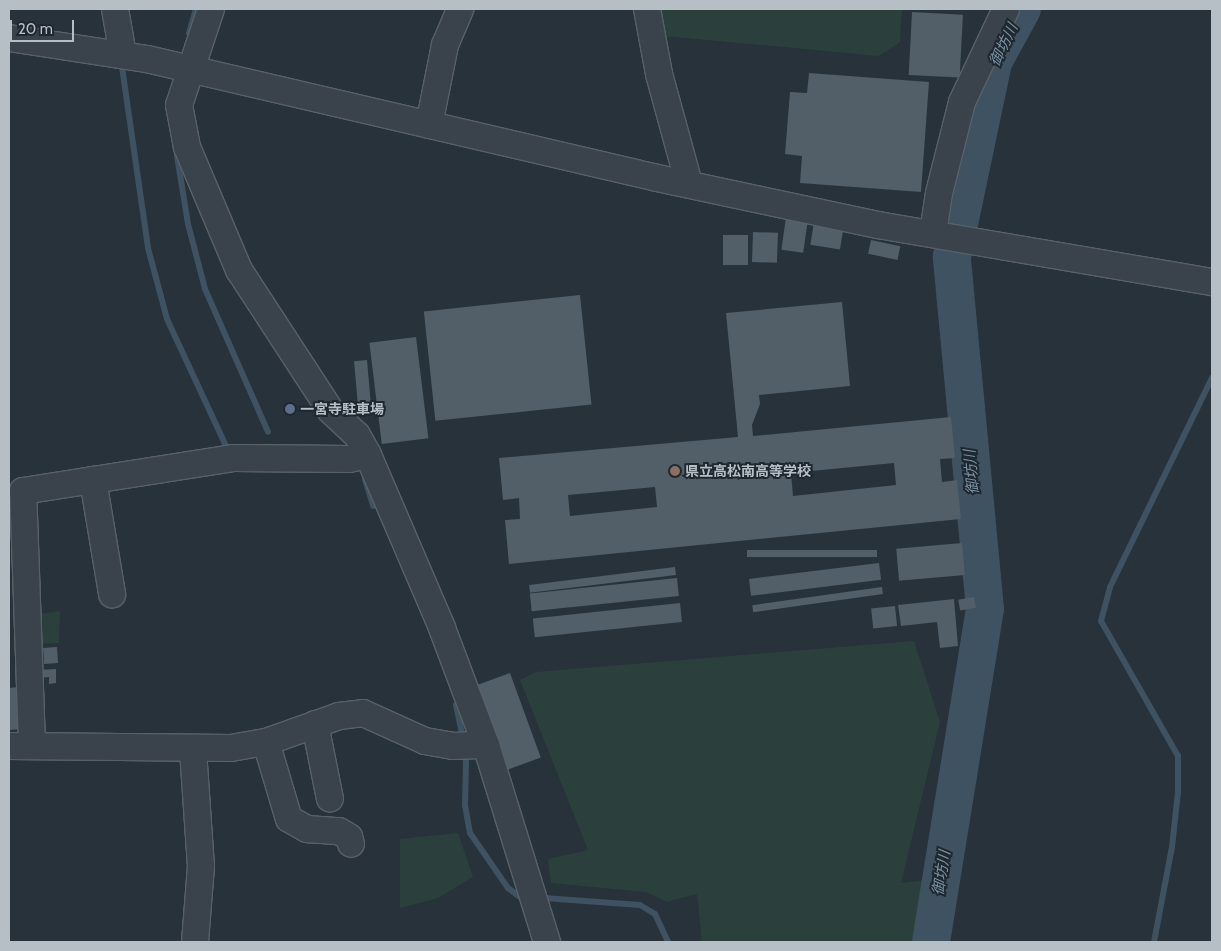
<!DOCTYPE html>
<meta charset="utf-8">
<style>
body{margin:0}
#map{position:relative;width:1221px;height:951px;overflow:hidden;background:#27323a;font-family:Cabin,"Noto Sans JP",sans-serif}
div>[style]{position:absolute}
.green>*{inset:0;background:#2b403d}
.stream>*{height:6px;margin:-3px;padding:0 3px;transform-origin:3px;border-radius:3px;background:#3e5261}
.river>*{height:38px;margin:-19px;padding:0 19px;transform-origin:19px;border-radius:19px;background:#3e5261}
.building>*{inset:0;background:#525f68;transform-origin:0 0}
.roads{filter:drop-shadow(1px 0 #586169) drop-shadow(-1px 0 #586169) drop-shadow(0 1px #586169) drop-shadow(0 -1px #586169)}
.minor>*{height:26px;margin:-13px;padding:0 13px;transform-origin:13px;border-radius:13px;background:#3a434b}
.dots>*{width:14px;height:14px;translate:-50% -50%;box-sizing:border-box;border:2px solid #1f2830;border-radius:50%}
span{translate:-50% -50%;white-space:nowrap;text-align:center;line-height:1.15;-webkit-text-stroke:4px #1f2830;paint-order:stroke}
.poi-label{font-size:14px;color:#b6bec6;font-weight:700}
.left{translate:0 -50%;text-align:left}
.water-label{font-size:15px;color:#7a93a6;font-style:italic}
.frame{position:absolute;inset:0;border:10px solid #b6bec6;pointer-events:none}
.scale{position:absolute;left:10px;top:20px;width:64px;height:22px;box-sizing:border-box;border:2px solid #b6bec6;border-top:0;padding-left:6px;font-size:15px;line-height:18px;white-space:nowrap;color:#b6bec6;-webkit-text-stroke:4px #1f2830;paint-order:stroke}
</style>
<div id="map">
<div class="green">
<i style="clip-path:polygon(660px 9px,902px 9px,900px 42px,879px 56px,664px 36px)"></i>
<i style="clip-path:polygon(60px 611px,59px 643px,41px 644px,39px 614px)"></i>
<i style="clip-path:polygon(914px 641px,940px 722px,901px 883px,927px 880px,916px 942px,702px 942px,697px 894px,667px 902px,646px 892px,551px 883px,548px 859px,588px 850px,520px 680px,536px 672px)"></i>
<i style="clip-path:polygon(458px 833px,473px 877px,438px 898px,400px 908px,400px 839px)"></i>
</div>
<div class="stream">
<i style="left:189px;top:33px;width:25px;rotate:-74deg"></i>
<i style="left:122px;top:67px;width:183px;rotate:81.8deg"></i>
<i style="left:148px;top:248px;width:73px;rotate:75deg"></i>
<i style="left:167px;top:319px;width:142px;rotate:65.1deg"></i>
<i style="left:227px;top:448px;width:4px"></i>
<i style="left:177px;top:156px;width:69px;rotate:80.8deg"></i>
<i style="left:188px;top:224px;width:67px;rotate:75.3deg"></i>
<i style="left:205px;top:289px;width:156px;rotate:66.2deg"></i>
<i style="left:365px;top:479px;width:28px;rotate:73deg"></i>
<i style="left:456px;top:705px;width:30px;rotate:78deg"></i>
<i style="left:466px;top:759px;width:46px;rotate:91.2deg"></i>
<i style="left:465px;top:805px;width:28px;rotate:80deg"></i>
<i style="left:470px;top:833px;width:67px;rotate:55.4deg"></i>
<i style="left:508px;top:888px;width:15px;rotate:37deg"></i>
<i style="left:544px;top:898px;width:96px;rotate:4.2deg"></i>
<i style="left:640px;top:905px;width:17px;rotate:31deg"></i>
<i style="left:655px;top:914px;width:31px;rotate:65deg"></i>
<i style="left:1154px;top:942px;width:97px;rotate:-79.3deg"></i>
<i style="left:1172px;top:847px;width:55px;rotate:-83.8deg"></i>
<i style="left:1178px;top:792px;width:36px;rotate:-90deg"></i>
<i style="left:1178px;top:756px;width:155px;rotate:-119.7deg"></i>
<i style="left:1101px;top:621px;width:35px;rotate:-75deg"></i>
<i style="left:1110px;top:587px;width:233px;rotate:-64deg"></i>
</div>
<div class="river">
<i style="left:931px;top:942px;width:337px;rotate:-80.8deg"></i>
<i style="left:985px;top:609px;width:354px;rotate:-95.4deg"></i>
<i style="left:952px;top:257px;width:199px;rotate:-78.1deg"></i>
<i style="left:993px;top:62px;width:60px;rotate:-61.3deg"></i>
</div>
<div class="building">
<i style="left:912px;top:12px;width:51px;height:63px;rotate:3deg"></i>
<i style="clip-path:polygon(809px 73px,929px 82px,921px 192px,800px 183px,802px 156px,785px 154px,790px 92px,807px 93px)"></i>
<i style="left:786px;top:217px;width:22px;height:33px;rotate:8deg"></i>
<i style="left:814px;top:222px;width:30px;height:23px;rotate:9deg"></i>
<i style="left:753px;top:232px;width:25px;height:30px;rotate:2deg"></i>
<i style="left:723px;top:235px;width:25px;height:30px"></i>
<i style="left:871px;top:240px;width:30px;height:14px;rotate:12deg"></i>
<i style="left:580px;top:295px;width:110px;height:157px;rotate:84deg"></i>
<i style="clip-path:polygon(evenodd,842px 302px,850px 386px,759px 395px,760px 404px,752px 425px,753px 436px,951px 417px,955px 458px,940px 459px,942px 482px,957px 480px,961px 519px,509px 564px,505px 520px,520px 519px,519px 498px,503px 500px,499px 458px,738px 437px,726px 313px,842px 302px,894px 463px,896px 485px,793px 496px,791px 473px,894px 463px,842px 302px,655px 487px,657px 507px,570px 516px,568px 495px,655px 487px)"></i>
<i style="left:416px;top:337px;width:102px;height:47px;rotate:83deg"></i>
<i style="left:367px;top:360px;width:54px;height:13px;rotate:85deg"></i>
<i style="left:962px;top:543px;width:32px;height:66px;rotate:85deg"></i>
<i style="left:877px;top:550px;width:7px;height:130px;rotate:90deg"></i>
<i style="left:879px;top:563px;width:17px;height:131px;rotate:83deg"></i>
<i style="left:675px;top:567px;width:8px;height:147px;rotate:83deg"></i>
<i style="left:677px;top:578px;width:18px;height:148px;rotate:84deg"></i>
<i style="left:882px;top:587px;width:7px;height:131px;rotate:82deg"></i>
<i style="left:974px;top:597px;width:11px;height:16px;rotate:80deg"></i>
<i style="clip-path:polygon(954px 599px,958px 646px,940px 648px,937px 622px,901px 626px,898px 605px)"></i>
<i style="left:680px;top:603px;width:19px;height:148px;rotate:84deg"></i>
<i style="left:895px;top:606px;width:20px;height:24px;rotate:84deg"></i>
<i style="left:57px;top:647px;width:16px;height:14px;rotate:86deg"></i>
<i style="clip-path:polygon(56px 669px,56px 683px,49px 684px,49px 677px,39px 678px,38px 670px)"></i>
<i style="left:510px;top:673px;width:90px;height:40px;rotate:70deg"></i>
<i style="clip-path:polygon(18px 687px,24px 729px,9px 730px,9px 688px)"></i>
</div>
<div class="roads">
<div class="minor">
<i style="left:115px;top:9px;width:47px;rotate:80.1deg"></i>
<i style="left:211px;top:9px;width:101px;rotate:108.4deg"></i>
<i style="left:179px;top:105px;width:43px;rotate:79.2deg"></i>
<i style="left:187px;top:147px;width:134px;rotate:67.1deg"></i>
<i style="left:239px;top:270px;width:168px;rotate:56.9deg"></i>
<i style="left:331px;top:411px;width:35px;rotate:43deg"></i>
<i style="left:357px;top:435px;width:23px;rotate:61deg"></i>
<i style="left:368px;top:455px;width:188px;rotate:66.8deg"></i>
<i style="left:442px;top:628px;width:125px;rotate:69.4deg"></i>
<i style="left:486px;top:745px;width:206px;rotate:72.8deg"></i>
<i style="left:647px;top:9px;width:66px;rotate:79.5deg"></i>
<i style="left:659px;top:74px;width:114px;rotate:74.7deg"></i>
<i style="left:9px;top:38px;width:140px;rotate:8.7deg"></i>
<i style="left:147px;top:59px;width:524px;rotate:13.13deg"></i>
<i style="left:657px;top:178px;width:226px;rotate:12deg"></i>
<i style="left:878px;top:225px;width:339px;rotate:9.7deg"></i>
<i style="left:429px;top:125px;width:82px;rotate:-78.7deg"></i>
<i style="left:445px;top:45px;width:39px;rotate:-67deg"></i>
<i style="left:933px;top:233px;width:40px;rotate:-81.5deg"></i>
<i style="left:939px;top:193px;width:94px;rotate:-75.8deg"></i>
<i style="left:962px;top:102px;width:103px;rotate:-64.7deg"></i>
<i style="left:93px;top:480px;width:116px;rotate:80.5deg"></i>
<i style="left:315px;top:724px;width:76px;rotate:78.7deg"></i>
<i style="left:266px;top:742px;width:80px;rotate:73.4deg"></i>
<i style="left:289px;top:819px;width:21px;rotate:29deg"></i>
<i style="left:307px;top:829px;width:32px;rotate:4deg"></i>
<i style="left:339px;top:831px;width:12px;rotate:31deg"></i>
<i style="left:349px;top:837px;width:7px;rotate:74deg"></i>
<i style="left:32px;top:744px;width:253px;rotate:-92deg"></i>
<i style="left:23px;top:491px;width:214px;rotate:-8.9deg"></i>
<i style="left:234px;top:458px;width:115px;rotate:0.5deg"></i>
<i style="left:349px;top:459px;width:19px;rotate:-12deg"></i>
<i style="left:9px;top:746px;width:222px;rotate:0.5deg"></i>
<i style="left:231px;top:748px;width:36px;rotate:-10deg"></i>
<i style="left:266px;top:742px;width:77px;rotate:-19.6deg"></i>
<i style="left:339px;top:716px;width:24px;rotate:-7deg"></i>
<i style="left:363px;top:713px;width:68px;rotate:24.3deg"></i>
<i style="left:425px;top:741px;width:28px;rotate:10deg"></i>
<i style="left:453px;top:746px;width:33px;rotate:-2deg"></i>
<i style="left:193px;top:750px;width:116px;rotate:86.1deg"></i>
<i style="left:201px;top:866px;width:76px;rotate:94.5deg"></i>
</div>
</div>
<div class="dots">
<i style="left:290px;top:409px;background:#5c6f8a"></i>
<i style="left:675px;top:471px;background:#8d6e63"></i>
</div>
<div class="poi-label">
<span class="left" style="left:300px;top:409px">一宮寺駐車場</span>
<span class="left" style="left:685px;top:471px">県立高松南高等学校</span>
</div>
<div class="water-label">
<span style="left:1004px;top:45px;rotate:-64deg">御坊川</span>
<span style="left:972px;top:472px;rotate:-95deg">御坊川</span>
<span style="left:942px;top:873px;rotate:-81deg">御坊川</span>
</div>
<div class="frame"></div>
<div class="scale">20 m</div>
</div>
